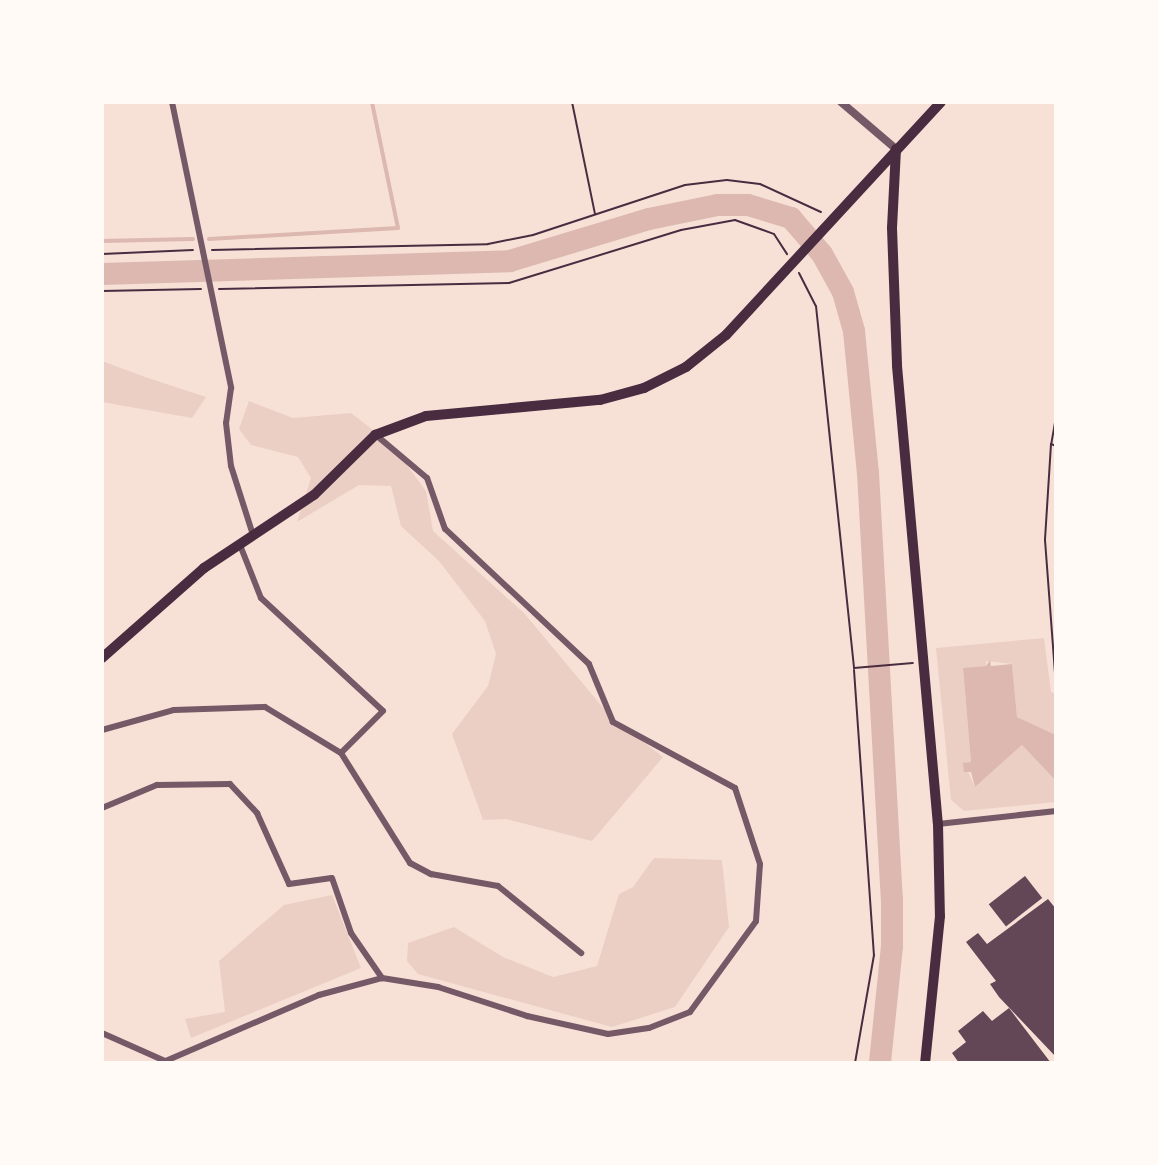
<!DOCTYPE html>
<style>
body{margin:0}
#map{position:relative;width:1158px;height:1165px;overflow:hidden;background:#f7e1d7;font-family:Raleway,sans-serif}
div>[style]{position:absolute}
.green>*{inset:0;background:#ebcfc5}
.water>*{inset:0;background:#dcb8b0}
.stream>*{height:4px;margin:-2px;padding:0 2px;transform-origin:2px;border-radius:2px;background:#dcb8b0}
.river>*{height:22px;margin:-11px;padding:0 11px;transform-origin:11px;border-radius:11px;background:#dcb8b0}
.building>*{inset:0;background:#644757;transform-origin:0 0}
.path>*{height:2px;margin:-1px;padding:0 1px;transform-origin:1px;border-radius:1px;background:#4a2c40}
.minor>*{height:6px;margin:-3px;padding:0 3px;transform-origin:3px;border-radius:3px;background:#755966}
.tertiary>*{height:8px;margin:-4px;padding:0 4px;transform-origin:4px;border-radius:4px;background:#755966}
.primary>*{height:10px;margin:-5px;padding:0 5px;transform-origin:5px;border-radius:5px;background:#4a2c40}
span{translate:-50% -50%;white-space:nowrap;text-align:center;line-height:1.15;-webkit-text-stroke:6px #fffaf5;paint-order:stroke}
.frame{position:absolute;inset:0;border:104px solid #fffaf5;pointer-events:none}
</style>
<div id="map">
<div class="green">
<i style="clip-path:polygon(102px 361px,148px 378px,206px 397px,192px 418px,102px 402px)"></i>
<i style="clip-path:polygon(249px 401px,293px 418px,351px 413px,391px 444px,426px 491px,433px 531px,524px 613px,610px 716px,663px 757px,592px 841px,506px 819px,483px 820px,452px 734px,488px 686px,496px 654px,485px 621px,439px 561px,401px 526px,391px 486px,359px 485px,297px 522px,311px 478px,298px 457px,251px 445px,239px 429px)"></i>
<i style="clip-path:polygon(1044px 638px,1051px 692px,1056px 694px,1056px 735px,1017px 717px,1012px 664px,986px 661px,986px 666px,963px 669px,971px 762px,964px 763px,975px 787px,1022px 745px,1056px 781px,1056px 802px,964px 811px,951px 800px,936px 648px)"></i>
<i style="clip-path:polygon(654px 858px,722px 860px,729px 927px,675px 1007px,612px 1027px,418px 974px,407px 961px,408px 943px,454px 927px,503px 957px,553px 977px,597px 966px,619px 894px,633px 887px)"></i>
<i style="clip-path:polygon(332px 895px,361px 968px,191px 1038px,185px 1019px,225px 1012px,219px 961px,284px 905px)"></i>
</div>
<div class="water">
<i style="clip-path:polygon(990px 660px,991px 666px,1012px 664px,1017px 717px,1056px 735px,1056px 781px,1022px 745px,975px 787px,971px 772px,964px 772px,963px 763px,971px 762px,963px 668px,986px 666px)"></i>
</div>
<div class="stream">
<i style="left:209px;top:239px;width:189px;rotate:-3.3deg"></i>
<i style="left:398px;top:228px;width:129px;rotate:-101.7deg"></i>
<i style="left:102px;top:241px;width:91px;rotate:-1.3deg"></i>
</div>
<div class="river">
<i style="left:102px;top:274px;width:408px;rotate:-1.8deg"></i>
<i style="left:510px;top:261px;width:145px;rotate:-16.8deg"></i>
<i style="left:649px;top:219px;width:70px;rotate:-11.5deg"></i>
<i style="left:718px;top:205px;width:30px"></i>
<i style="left:748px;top:205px;width:45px;rotate:16.8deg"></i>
<i style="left:791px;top:218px;width:48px;rotate:49.3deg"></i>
<i style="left:822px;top:254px;width:43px;rotate:61.1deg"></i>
<i style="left:843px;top:292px;width:41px;rotate:74.2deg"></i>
<i style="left:854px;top:331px;width:143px;rotate:84.4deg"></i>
<i style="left:868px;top:473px;width:427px;rotate:86.8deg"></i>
<i style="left:892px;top:899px;width:47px;rotate:90deg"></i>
<i style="left:892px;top:946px;width:118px;rotate:95.9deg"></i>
</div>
<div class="building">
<i style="left:1025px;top:876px;width:28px;height:46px;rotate:52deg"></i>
<i style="clip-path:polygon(1048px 899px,1056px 909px,1056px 1057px,999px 997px,990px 984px,996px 981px,966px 942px,978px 933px,987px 944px)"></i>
<i style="clip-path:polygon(1009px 1008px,1051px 1063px,959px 1063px,952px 1053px,966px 1042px,958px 1031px,983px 1011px,992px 1021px)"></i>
</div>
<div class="path">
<i style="left:572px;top:102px;width:114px;rotate:78.4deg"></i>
<i style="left:212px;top:250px;width:276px;rotate:-1.2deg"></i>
<i style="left:488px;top:244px;width:46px;rotate:-11.3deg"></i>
<i style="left:533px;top:235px;width:160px;rotate:-18.2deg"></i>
<i style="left:685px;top:185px;width:42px;rotate:-6.8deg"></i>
<i style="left:727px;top:180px;width:33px;rotate:7deg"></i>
<i style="left:760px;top:184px;width:67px;rotate:24.7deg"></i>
<i style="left:102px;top:254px;width:91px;rotate:-2.5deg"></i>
<i style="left:799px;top:273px;width:37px;rotate:63deg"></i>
<i style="left:816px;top:306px;width:364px;rotate:84deg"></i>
<i style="left:854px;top:668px;width:59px;rotate:-4.8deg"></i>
<i style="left:219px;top:289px;width:290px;rotate:-1.2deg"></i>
<i style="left:509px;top:283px;width:180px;rotate:-17.1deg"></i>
<i style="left:681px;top:230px;width:55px;rotate:-10.5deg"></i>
<i style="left:735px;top:220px;width:41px;rotate:19.7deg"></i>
<i style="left:774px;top:234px;width:24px;rotate:57deg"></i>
<i style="left:102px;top:291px;width:99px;rotate:-1.2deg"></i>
<i style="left:1056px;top:417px;width:27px;rotate:100deg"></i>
<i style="left:1051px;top:444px;width:5px;rotate:22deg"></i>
<i style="left:1051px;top:444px;width:96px;rotate:93.6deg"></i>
<i style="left:1045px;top:540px;width:148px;rotate:85.7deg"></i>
<i style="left:854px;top:670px;width:286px;rotate:86deg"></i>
<i style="left:874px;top:955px;width:110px;rotate:100deg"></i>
</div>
<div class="minor">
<i style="left:172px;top:102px;width:292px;rotate:78.3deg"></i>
<i style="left:231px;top:388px;width:35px;rotate:98deg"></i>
<i style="left:226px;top:423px;width:43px;rotate:83.4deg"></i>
<i style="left:231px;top:466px;width:72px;rotate:72.3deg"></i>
<i style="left:240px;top:545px;width:57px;rotate:68.4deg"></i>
<i style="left:261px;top:598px;width:166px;rotate:42.8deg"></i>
<i style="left:383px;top:711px;width:59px;rotate:135deg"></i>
<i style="left:102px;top:730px;width:75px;rotate:-15.5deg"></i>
<i style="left:174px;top:710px;width:91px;rotate:-1.9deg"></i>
<i style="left:265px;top:707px;width:89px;rotate:31.2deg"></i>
<i style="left:341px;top:753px;width:130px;rotate:57.9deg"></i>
<i style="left:410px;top:863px;width:24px;rotate:28deg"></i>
<i style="left:431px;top:874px;width:68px;rotate:10.2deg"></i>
<i style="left:498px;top:886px;width:107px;rotate:38.9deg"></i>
<i style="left:102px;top:808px;width:60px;rotate:-22.7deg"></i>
<i style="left:157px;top:785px;width:73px;rotate:-0.8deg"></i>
<i style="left:230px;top:784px;width:40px;rotate:47deg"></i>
<i style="left:257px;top:813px;width:78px;rotate:65.7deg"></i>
<i style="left:289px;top:884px;width:43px;rotate:-7.9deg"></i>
<i style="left:332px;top:878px;width:58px;rotate:70.9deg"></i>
<i style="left:351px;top:933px;width:55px;rotate:55.4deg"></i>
<i style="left:938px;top:824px;width:119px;rotate:-6.3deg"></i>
<i style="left:102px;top:1033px;width:69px;rotate:24deg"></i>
<i style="left:161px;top:1063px;width:172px;rotate:-23.3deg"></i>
<i style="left:319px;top:995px;width:65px;rotate:-15.1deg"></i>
<i style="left:382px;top:978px;width:57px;rotate:9.1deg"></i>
<i style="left:438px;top:987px;width:94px;rotate:18deg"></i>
<i style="left:527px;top:1016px;width:83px;rotate:12.5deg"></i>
<i style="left:608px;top:1034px;width:41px;rotate:-8.3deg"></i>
<i style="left:649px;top:1028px;width:44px;rotate:-21.3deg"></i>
<i style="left:690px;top:1012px;width:112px;rotate:-54deg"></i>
<i style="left:756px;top:921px;width:57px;rotate:-86deg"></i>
<i style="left:760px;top:864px;width:80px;rotate:-108.2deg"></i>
<i style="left:735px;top:788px;width:139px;rotate:-151.6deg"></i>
<i style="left:613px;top:722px;width:63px;rotate:-112.5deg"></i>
<i style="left:589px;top:664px;width:197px;rotate:-136.8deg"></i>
<i style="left:445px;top:529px;width:54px;rotate:-109.4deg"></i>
<i style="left:427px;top:478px;width:67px;rotate:-139.9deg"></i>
</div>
<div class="tertiary">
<i style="left:841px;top:102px;width:72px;rotate:40.5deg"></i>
</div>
<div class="primary">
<i style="left:896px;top:149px;width:79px;rotate:92.9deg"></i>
<i style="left:892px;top:228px;width:138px;rotate:87.9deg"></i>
<i style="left:897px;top:366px;width:460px;rotate:84.9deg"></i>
<i style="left:938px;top:824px;width:92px;rotate:88.8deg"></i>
<i style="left:940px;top:916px;width:148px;rotate:95.8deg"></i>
<i style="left:102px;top:658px;width:136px;rotate:-41.4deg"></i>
<i style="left:204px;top:568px;width:132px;rotate:-33.6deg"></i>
<i style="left:314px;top:495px;width:86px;rotate:-44.5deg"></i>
<i style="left:375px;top:435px;width:54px;rotate:-20.4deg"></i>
<i style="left:426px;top:416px;width:175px;rotate:-5.3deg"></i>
<i style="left:600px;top:400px;width:46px;rotate:-15.3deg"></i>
<i style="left:644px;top:388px;width:47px;rotate:-26.6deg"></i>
<i style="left:686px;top:367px;width:51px;rotate:-38.7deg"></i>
<i style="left:726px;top:335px;width:317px;rotate:-47.3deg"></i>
</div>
<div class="frame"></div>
</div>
